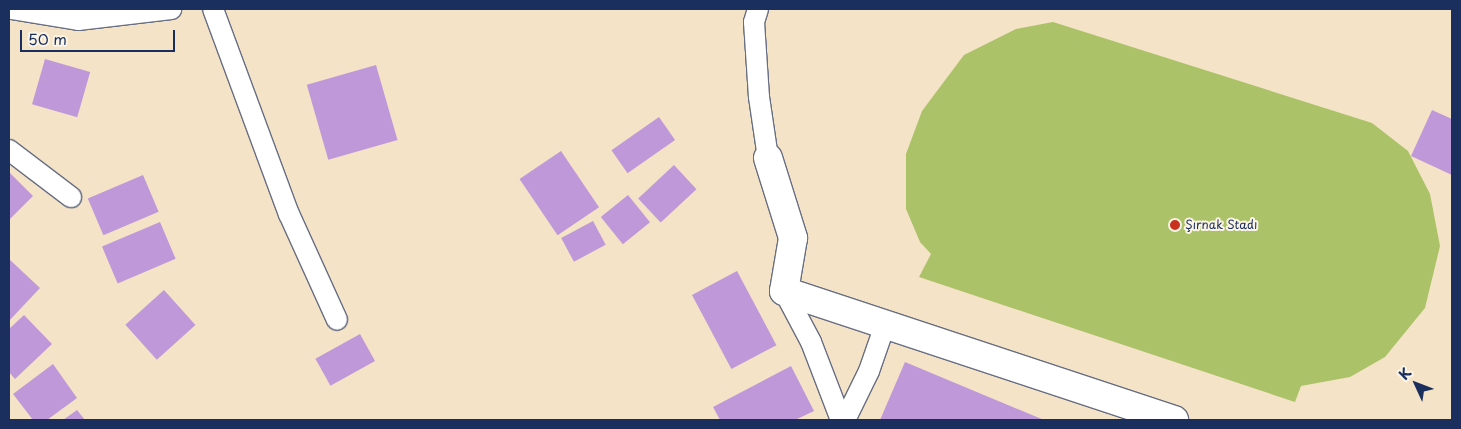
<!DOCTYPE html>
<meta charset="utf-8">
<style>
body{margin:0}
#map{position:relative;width:1461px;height:429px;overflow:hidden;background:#f4e3c7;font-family:"Playpen Sans",sans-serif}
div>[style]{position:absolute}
.green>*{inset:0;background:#abc268}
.building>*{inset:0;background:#bf98d9;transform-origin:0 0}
.roads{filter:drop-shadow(1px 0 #676e83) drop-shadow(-1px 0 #676e83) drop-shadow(0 1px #676e83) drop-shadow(0 -1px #676e83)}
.street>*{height:20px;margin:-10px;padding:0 10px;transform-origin:10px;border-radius:10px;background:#fff}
.secondary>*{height:28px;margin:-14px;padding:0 14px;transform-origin:14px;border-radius:14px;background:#fff}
.dots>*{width:14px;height:14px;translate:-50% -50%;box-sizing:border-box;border:2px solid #fcf5e5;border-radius:50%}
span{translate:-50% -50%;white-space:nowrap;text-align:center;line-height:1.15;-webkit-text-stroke:4px #fcf5e5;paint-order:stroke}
.poi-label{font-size:12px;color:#1b2f5e}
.left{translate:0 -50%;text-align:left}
.frame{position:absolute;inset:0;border:10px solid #1b2f5e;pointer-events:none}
.north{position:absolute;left:1391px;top:359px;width:50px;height:50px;-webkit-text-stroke:4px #fcf5e5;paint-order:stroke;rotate:313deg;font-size:14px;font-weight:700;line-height:20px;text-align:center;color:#1b2f5e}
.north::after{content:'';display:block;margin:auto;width:18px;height:22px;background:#1b2f5e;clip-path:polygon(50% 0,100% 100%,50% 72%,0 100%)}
.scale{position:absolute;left:20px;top:30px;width:155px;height:22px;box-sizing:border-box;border:2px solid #1b2f5e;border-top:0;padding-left:6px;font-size:15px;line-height:18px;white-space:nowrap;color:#1b2f5e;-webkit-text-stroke:4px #fcf5e5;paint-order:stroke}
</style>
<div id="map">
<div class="green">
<i style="clip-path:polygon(1053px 22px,1372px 123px,1408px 151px,1430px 194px,1440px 246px,1425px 308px,1385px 357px,1350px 377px,1301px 386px,1295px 402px,919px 277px,931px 254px,920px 242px,906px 209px,906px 154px,922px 111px,964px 55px,1016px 29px)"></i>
</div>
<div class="building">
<i style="left:45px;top:59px;width:47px;height:47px;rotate:16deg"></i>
<i style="left:376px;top:65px;width:78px;height:72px;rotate:74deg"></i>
<i style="clip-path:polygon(1432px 110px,1452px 119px,1452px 175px,1411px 156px)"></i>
<i style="left:659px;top:117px;width:28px;height:58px;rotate:55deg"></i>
<i style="left:561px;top:151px;width:68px;height:50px;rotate:56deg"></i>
<i style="left:674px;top:165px;width:33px;height:49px;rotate:47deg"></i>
<i style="clip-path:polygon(9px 172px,33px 196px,9px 220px)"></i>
<i style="left:143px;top:175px;width:40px;height:60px;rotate:67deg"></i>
<i style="left:628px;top:195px;width:35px;height:35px;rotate:51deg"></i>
<i style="left:593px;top:221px;width:27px;height:36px;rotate:62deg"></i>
<i style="left:160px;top:222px;width:40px;height:63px;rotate:67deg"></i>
<i style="clip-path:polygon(9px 259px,40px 288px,9px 321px)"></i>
<i style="left:737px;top:271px;width:84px;height:51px;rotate:62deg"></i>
<i style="left:164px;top:290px;width:47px;height:52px;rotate:48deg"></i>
<i style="clip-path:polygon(24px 315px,52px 344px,15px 379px,9px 372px,9px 329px)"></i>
<i style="left:360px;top:334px;width:31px;height:51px;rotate:61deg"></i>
<i style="clip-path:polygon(905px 362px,1044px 420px,880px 420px)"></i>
<i style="clip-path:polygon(53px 364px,77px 398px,47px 420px,33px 420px,13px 394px)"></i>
<i style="clip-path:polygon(791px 366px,814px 411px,795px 420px,720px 420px,713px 407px)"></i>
<i style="clip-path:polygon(77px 410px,85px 420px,63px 420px)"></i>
</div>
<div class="roads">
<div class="street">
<i style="left:11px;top:9px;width:68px;rotate:9.3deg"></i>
<i style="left:78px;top:20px;width:94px;rotate:-6.7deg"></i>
<i style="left:213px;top:9px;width:219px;rotate:69.7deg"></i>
<i style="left:289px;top:214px;width:116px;rotate:65.6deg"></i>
<i style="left:758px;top:9px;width:14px;rotate:107deg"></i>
<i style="left:754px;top:22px;width:75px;rotate:86.2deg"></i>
<i style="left:759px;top:97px;width:62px;rotate:81.6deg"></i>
<i style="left:9px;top:150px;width:78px;rotate:37.2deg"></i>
<i style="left:784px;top:291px;width:58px;rotate:62.1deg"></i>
<i style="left:811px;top:342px;width:84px;rotate:69deg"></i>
<i style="left:845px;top:420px;width:55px;rotate:-63.9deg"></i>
<i style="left:869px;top:371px;width:49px;rotate:-70.8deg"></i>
</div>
<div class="secondary">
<i style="left:768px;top:158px;width:84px;rotate:72.6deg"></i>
<i style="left:793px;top:238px;width:54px;rotate:99.6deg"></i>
<i style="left:784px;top:291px;width:411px;rotate:18.3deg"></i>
</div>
</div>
<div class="dots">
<i style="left:1175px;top:225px;background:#c8321e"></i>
</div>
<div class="poi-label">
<span class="left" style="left:1185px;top:225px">Şırnak Stadı</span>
</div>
<div class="frame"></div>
<div class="north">K</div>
<div class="scale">50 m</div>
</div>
